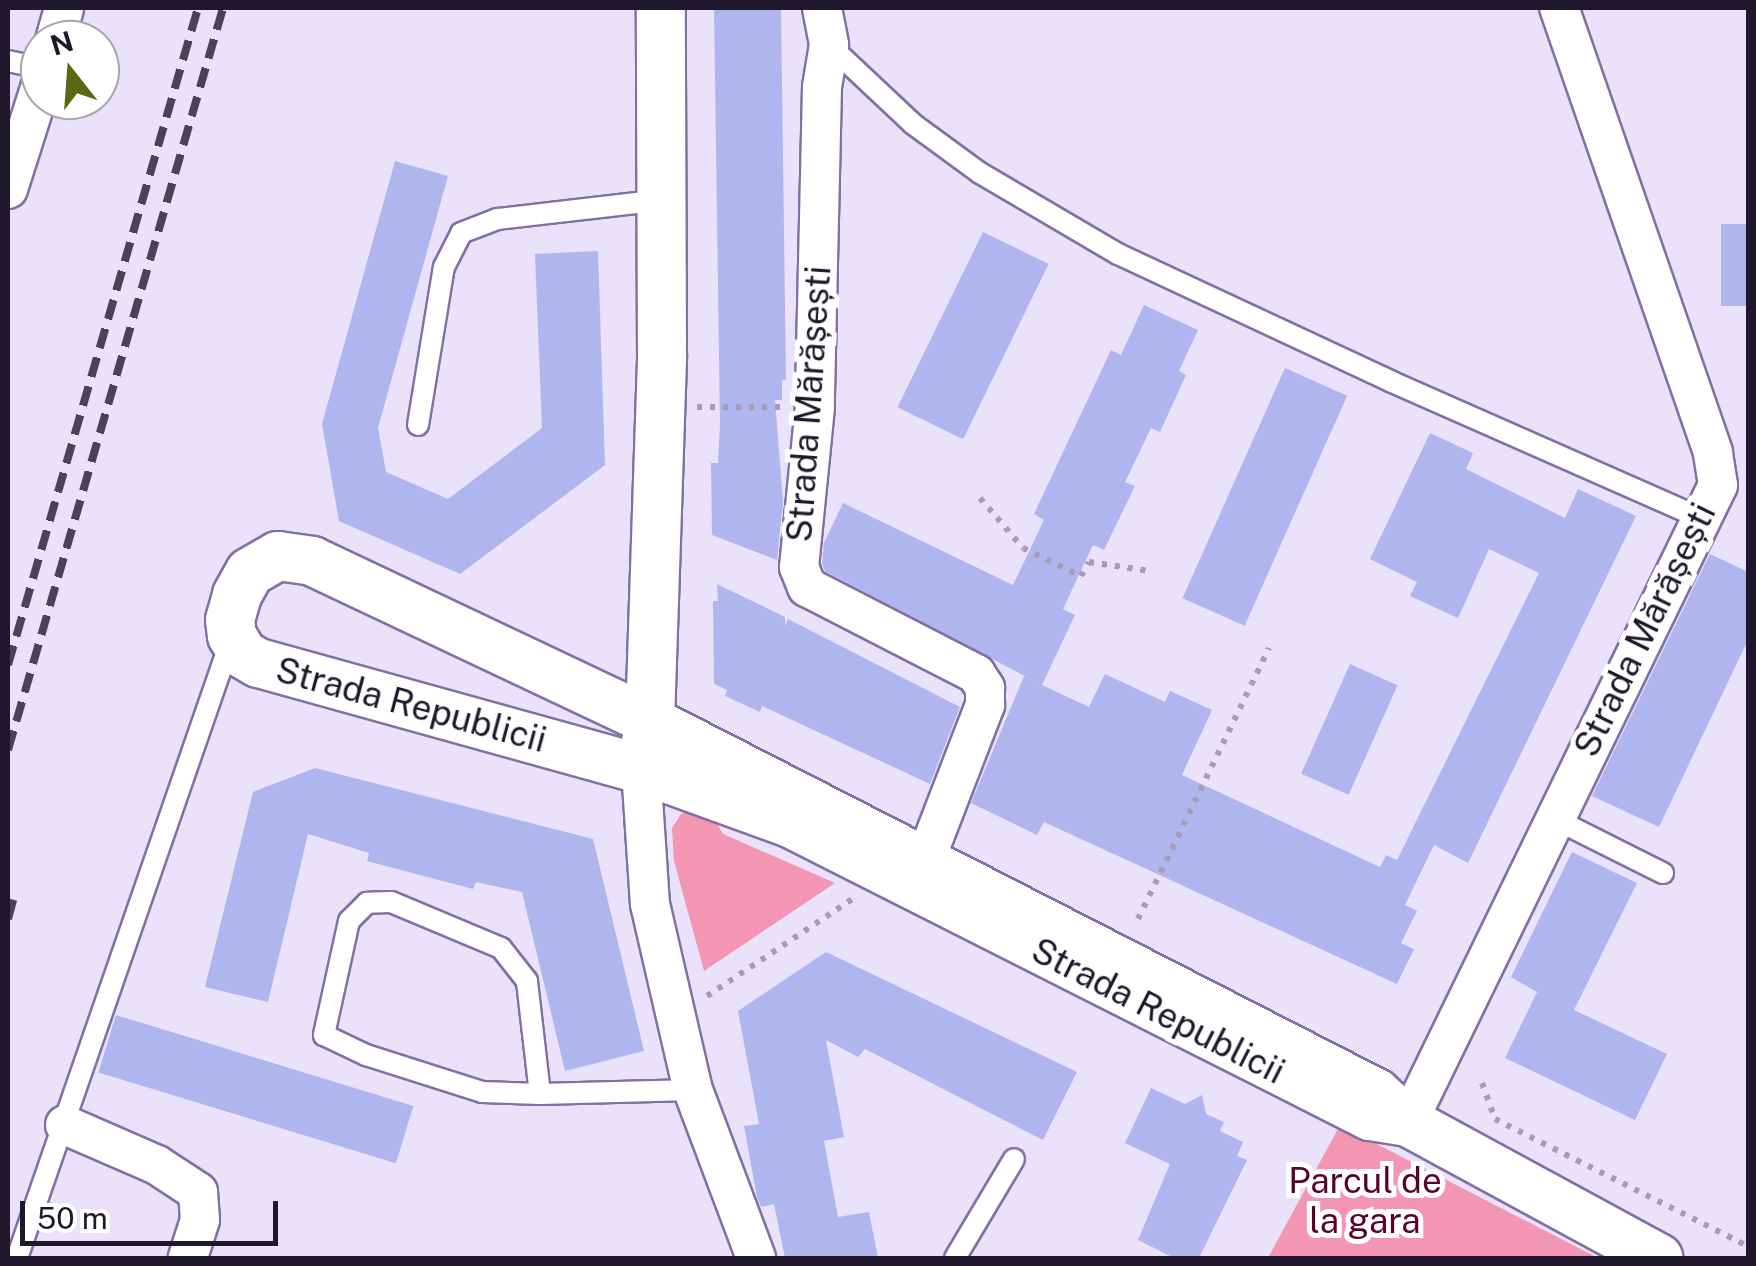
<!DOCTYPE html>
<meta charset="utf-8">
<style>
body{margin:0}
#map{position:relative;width:1756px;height:1266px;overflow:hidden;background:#e9e2fa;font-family:"Public Sans",sans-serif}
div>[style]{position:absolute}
.green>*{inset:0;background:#f296b3}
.building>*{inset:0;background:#afb5ee;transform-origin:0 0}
.path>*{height:6px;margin-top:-3px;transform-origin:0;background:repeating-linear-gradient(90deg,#a49db4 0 5px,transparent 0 13px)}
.roads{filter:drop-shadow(2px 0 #8270a4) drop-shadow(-2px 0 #8270a4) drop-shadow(0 2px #8270a4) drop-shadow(0 -2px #8270a4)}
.service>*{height:20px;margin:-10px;padding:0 10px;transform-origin:10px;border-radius:10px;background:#fff}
.minor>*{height:38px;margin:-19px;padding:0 19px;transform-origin:19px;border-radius:19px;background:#fff}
.tertiary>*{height:48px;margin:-24px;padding:0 24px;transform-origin:24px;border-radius:24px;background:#fff}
.rail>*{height:8px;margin-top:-4px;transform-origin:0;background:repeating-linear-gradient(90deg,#494258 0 20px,transparent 0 30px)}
span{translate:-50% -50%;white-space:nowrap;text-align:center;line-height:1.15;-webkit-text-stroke:10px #fff;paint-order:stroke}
.street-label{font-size:35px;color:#1f182d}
.park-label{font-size:35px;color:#59002b}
.frame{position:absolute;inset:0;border:10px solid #1f182d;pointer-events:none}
.north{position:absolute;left:20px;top:20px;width:100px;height:100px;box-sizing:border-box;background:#fff;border:2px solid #a5a3ab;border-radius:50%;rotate:343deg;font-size:28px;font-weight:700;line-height:40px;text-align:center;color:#1f182d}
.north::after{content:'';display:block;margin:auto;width:35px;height:45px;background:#5a6912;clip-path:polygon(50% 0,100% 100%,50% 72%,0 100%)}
.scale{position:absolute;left:20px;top:1201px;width:258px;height:45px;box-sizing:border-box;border:5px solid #1f182d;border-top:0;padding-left:12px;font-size:30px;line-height:35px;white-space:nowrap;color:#1f182d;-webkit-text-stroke:8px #fff;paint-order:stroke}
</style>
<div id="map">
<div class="green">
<i style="clip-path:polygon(695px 808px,711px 813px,723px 834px,835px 883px,704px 971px,674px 861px,672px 828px,681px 814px)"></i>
<i style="clip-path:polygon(1340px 1125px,1598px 1258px,1268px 1258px)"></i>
</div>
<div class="building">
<i style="clip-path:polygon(714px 8px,781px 8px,786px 380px,782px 380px,782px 400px,775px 400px,783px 502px,777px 560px,712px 535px,711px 463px,718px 463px,720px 425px)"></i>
<i style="clip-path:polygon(395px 161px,448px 176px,378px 428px,386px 472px,448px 499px,542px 428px,535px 254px,598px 251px,605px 465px,460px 574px,339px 521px,322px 424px)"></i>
<i style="left:1721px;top:224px;width:27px;height:82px"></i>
<i style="left:983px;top:232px;width:73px;height:195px;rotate:26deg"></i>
<i style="clip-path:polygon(1144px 305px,1198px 330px,1179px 371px,1186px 375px,1160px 432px,1151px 428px,1125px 482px,1135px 486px,1104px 550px,1093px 545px,1063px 609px,1075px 615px,1042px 685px,1089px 707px,1105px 674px,1165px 702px,1170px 691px,1212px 710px,1182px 775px,1380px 867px,1386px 855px,1397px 860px,1539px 573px,1489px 549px,1458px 618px,1410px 596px,1417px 582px,1370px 559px,1430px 433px,1473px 453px,1466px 469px,1565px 518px,1578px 489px,1636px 516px,1468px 863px,1434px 845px,1405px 905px,1417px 911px,1401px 943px,1414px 949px,1397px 984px,1044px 822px,1037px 835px,971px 803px,1024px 676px,1036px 682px,825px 571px,822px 564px,824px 543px,843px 503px,1013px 585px,1044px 520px,1034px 514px,1111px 350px,1121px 355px)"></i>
<i style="left:1285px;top:368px;width:68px;height:252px;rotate:24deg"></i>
<i style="clip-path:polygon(1710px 554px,1748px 572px,1748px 640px,1659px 827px,1592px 796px)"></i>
<i style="clip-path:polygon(717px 584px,785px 617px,785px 626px,788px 619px,960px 707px,930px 784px,762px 706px,760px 712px,725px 696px,727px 690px,714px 684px,713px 601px,718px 601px)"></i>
<i style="left:1350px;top:664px;width:52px;height:120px;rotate:24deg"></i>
<i style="clip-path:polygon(315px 768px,593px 839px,644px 1051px,565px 1071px,522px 892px,476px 882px,473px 889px,367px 861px,369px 853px,308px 834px,268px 1002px,205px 987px,253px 792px)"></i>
<i style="clip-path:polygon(1572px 852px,1637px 883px,1574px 1010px,1667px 1054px,1635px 1120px,1505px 1058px,1537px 992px,1511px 977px)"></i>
<i style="clip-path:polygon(826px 952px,1077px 1072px,1043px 1140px,865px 1049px,858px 1057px,826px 1040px,844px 1137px,824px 1141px,838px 1217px,869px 1212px,878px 1258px,785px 1258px,774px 1204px,761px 1207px,757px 1197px,744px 1126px,759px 1124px,738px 1011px)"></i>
<i style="left:116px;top:1015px;width:311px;height:60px;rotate:17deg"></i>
<i style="clip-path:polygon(1151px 1088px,1185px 1104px,1202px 1095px,1206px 1114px,1224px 1122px,1220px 1131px,1243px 1142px,1237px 1156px,1247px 1160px,1199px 1258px,1174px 1258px,1138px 1240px,1170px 1164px,1125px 1143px)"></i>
</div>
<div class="path">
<i style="left:697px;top:407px;width:87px"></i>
<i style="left:980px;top:498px;width:66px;rotate:49.3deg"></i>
<i style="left:1023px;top:548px;width:64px;rotate:25.8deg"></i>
<i style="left:1081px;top:576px;width:16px;rotate:-60deg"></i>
<i style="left:1089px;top:562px;width:61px;rotate:8.5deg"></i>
<i style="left:1138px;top:919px;width:301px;rotate:-64.2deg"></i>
<i style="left:707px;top:996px;width:177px;rotate:-33.7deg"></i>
<i style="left:1482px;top:1083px;width:38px;rotate:70deg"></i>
<i style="left:1495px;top:1119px;width:283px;rotate:26.7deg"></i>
</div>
<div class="roads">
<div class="service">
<i style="left:829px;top:45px;width:115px;rotate:43.2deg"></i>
<i style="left:913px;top:124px;width:83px;rotate:36.2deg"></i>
<i style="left:980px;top:173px;width:160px;rotate:30.4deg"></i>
<i style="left:1118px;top:254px;width:302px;rotate:25deg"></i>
<i style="left:1392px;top:382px;width:338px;rotate:23.8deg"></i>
<i style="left:8px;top:61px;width:33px;rotate:12deg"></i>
<i style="left:418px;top:425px;width:160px;rotate:-80.7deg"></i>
<i style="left:444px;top:267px;width:38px;rotate:-63deg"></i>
<i style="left:461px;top:233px;width:40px;rotate:-21deg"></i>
<i style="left:498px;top:219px;width:164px;rotate:-6.6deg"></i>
<i style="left:1553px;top:818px;width:123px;rotate:26.6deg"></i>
<i style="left:540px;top:1094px;width:114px;rotate:-96.6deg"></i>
<i style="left:527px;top:981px;width:42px;rotate:-128.2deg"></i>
<i style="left:501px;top:948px;width:119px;rotate:-157.3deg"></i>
<i style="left:391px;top:902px;width:24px;rotate:178deg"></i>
<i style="left:367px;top:903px;width:25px;rotate:135deg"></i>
<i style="left:349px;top:921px;width:117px;rotate:102.4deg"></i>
<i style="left:324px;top:1035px;width:47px;rotate:25.5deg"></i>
<i style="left:366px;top:1055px;width:122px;rotate:17.7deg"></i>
<i style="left:482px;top:1092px;width:58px;rotate:2deg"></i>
<i style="left:540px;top:1094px;width:153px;rotate:-1.5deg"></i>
<i style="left:17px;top:1258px;width:651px;rotate:-70.9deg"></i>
<i style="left:955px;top:1258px;width:115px;rotate:-59.2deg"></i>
</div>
<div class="minor">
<i style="left:822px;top:8px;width:38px;rotate:79deg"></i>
<i style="left:829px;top:45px;width:43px;rotate:99.5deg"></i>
<i style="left:822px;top:87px;width:320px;rotate:91.3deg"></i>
<i style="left:815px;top:407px;width:161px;rotate:95.7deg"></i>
<i style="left:799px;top:567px;width:22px;rotate:68deg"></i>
<i style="left:807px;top:587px;width:190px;rotate:27.2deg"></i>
<i style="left:976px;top:674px;width:17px;rotate:57deg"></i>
<i style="left:985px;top:688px;width:17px;rotate:90deg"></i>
<i style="left:985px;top:705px;width:169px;rotate:111.1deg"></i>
<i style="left:55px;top:40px;width:33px;rotate:-74deg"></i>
<i style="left:8px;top:189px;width:106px;rotate:-72.4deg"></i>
<i style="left:641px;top:769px;width:135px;rotate:86.2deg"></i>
<i style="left:650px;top:904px;width:191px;rotate:77deg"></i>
<i style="left:693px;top:1090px;width:179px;rotate:69.4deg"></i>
<i style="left:1408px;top:1122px;width:708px;rotate:-64.05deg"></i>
<i style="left:1718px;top:485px;width:33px;rotate:-99deg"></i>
<i style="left:1713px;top:452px;width:470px;rotate:-109.1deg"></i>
<i style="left:65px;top:1125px;width:100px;rotate:23.5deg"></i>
<i style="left:157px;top:1165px;width:49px;rotate:33.4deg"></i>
<i style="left:198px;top:1192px;width:28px;rotate:86deg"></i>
<i style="left:200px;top:1220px;width:40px;rotate:108deg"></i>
</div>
<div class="tertiary">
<i style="left:645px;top:748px;width:27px;rotate:-80deg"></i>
<i style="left:650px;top:721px;width:367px;rotate:-88.1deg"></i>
<i style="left:662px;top:354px;width:346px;rotate:-90.2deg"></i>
<i style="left:1408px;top:1122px;width:38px;rotate:-171deg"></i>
<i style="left:1370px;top:1116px;width:650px;rotate:-153.2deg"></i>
<i style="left:790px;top:823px;width:158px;rotate:-160.1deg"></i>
<i style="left:641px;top:769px;width:397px;rotate:-164.5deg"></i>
<i style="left:258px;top:663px;width:17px;rotate:-149deg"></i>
<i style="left:243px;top:654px;width:21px;rotate:-121deg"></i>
<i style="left:232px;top:636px;width:16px;rotate:-97deg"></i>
<i style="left:230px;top:620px;width:26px;rotate:-74deg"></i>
<i style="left:237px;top:595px;width:26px;rotate:-61deg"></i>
<i style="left:250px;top:572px;width:32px;rotate:-30deg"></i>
<i style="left:278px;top:556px;width:34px;rotate:8deg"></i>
<i style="left:312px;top:561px;width:374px;rotate:25.3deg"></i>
<i style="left:650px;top:721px;width:816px;rotate:27.13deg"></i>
<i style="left:1376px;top:1093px;width:43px;rotate:42.2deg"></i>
<i style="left:1408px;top:1122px;width:285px;rotate:28.5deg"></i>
</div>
</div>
<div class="rail">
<i style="left:8px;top:665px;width:684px;rotate:-73.87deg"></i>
<i style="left:8px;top:750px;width:773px;rotate:-73.84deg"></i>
<i style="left:8px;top:919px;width:30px;rotate:-75deg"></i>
</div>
<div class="street-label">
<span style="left:809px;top:404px;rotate:-86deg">Strada Mărășești</span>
<span style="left:1645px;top:630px;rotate:-64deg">Strada Mărășești</span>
<span style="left:411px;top:705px;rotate:15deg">Strada Republicii</span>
<span style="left:1158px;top:1011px;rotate:27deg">Strada Republicii</span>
</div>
<div class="park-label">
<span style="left:1365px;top:1201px">Parcul de<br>la gara</span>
</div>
<div class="frame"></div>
<div class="north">N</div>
<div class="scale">50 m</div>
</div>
